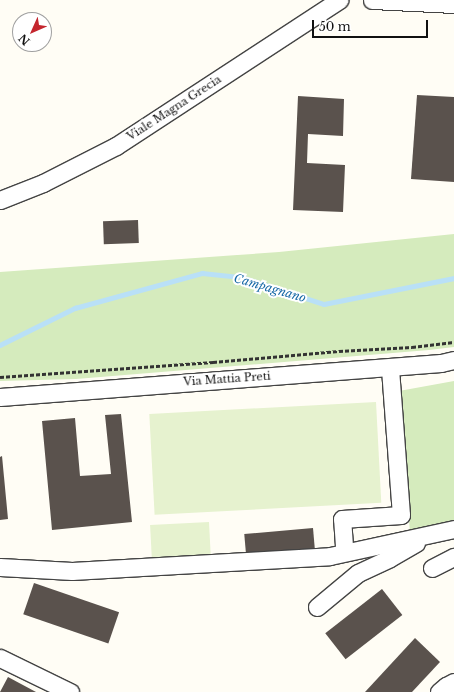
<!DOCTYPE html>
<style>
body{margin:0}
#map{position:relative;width:454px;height:692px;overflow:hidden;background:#fffdf5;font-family:"Libre Baskerville",serif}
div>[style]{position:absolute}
.green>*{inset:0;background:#d5ebbd}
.pitch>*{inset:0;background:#e6f2cf;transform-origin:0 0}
.stream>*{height:4.5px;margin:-2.25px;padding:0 2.25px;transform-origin:2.25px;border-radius:2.25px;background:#b9e0f7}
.building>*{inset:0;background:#5a524d;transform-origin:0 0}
.path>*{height:2.5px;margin-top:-1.25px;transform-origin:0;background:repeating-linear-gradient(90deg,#333 0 4px,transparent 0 6px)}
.roads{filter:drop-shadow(1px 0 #444) drop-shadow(-1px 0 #444) drop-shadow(0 1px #444) drop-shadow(0 -1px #444)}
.minor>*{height:17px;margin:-8.5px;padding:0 8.5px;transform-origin:8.5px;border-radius:8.5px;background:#fff}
span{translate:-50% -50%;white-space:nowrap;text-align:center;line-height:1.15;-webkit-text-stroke:4px #fff;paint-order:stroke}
.street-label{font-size:11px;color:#111}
.water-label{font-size:12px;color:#1768a6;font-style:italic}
.north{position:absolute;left:12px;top:12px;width:40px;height:40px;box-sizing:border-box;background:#fff;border:1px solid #a0a0a0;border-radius:50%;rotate:225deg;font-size:11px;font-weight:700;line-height:16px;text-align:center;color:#111}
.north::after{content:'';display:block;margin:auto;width:14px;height:18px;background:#c4262e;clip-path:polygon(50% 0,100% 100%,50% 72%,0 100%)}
.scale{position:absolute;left:312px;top:20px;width:116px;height:18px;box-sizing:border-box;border:2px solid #111;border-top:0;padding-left:5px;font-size:12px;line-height:14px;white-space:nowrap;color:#111;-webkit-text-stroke:3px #fff;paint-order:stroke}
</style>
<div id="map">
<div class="green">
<i style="clip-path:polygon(454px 234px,454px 347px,429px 350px,76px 379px,0 381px,0 272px,279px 252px)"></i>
<i style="clip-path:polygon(454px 381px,454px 522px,410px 533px,399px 391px)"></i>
</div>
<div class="pitch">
<i style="left:376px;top:402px;width:101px;height:227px;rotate:87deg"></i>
<i style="left:209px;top:522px;width:36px;height:59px;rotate:87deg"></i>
</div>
<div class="stream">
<i style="left:0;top:345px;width:84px;rotate:-26.3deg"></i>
<i style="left:75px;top:308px;width:132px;rotate:-15.4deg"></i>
<i style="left:202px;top:273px;width:39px;rotate:6deg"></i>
<i style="left:241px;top:277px;width:87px;rotate:18deg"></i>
<i style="left:324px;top:304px;width:133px;rotate:-11.3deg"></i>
</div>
<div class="building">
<i style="clip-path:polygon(417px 95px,454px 97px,454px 182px,411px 179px)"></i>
<i style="clip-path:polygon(298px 96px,344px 99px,343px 136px,308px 134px,307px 163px,345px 165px,343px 212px,293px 210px)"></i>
<i style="left:138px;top:220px;width:23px;height:35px;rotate:88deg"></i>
<i style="clip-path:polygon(121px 414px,132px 522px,52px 530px,42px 421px,75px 418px,80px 476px,111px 474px,105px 415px)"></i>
<i style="clip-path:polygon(2px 456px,8px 519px,0 520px,0 457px)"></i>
<i style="left:313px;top:528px;width:24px;height:69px;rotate:85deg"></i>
<i style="left:34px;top:583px;width:90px;height:33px;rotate:19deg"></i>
<i style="left:382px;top:589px;width:33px;height:72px;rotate:52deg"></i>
<i style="clip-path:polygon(415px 638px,440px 662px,412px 692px,365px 692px)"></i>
<i style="clip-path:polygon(8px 677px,36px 692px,0 692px)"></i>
</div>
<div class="path">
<i style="left:0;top:377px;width:214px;rotate:-4deg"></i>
<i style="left:213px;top:362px;width:126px;rotate:-5deg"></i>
<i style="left:339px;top:351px;width:73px;rotate:-3.1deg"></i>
<i style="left:412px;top:347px;width:42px;rotate:-6.8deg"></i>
</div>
<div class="roads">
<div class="minor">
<i style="left:372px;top:0;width:82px;rotate:2.8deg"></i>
<i style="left:0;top:200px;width:46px;rotate:-21.6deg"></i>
<i style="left:43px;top:183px;width:82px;rotate:-26.9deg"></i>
<i style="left:116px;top:146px;width:267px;rotate:-33.2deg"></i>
<i style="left:0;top:397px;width:442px;rotate:-4.4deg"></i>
<i style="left:441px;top:363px;width:13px;rotate:-13deg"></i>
<i style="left:344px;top:546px;width:27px;rotate:-94deg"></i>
<i style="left:342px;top:519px;width:59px;rotate:-3.9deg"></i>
<i style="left:401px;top:515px;width:148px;rotate:-94.3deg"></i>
<i style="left:0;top:567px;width:72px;rotate:3.2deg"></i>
<i style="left:72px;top:571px;width:258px;rotate:-3.3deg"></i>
<i style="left:330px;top:556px;width:127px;rotate:-12.3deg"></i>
<i style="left:432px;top:568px;width:25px;rotate:-27deg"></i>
<i style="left:317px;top:607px;width:53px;rotate:-39.7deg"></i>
<i style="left:358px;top:573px;width:35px;rotate:-25deg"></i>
<i style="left:390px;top:558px;width:30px;rotate:-30deg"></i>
<i style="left:0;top:658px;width:78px;rotate:25.9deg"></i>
<i style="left:439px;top:692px;width:9px;rotate:-41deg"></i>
<i style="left:446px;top:686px;width:9px;rotate:-27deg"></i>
</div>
</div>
<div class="street-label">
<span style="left:174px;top:108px;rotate:-33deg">Viale Magna Grecia</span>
<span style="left:227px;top:379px;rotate:-4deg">Via Mattia Preti</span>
</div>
<div class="water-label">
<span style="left:270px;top:288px;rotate:16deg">Campagnano</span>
</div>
<div class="north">N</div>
<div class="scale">50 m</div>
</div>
